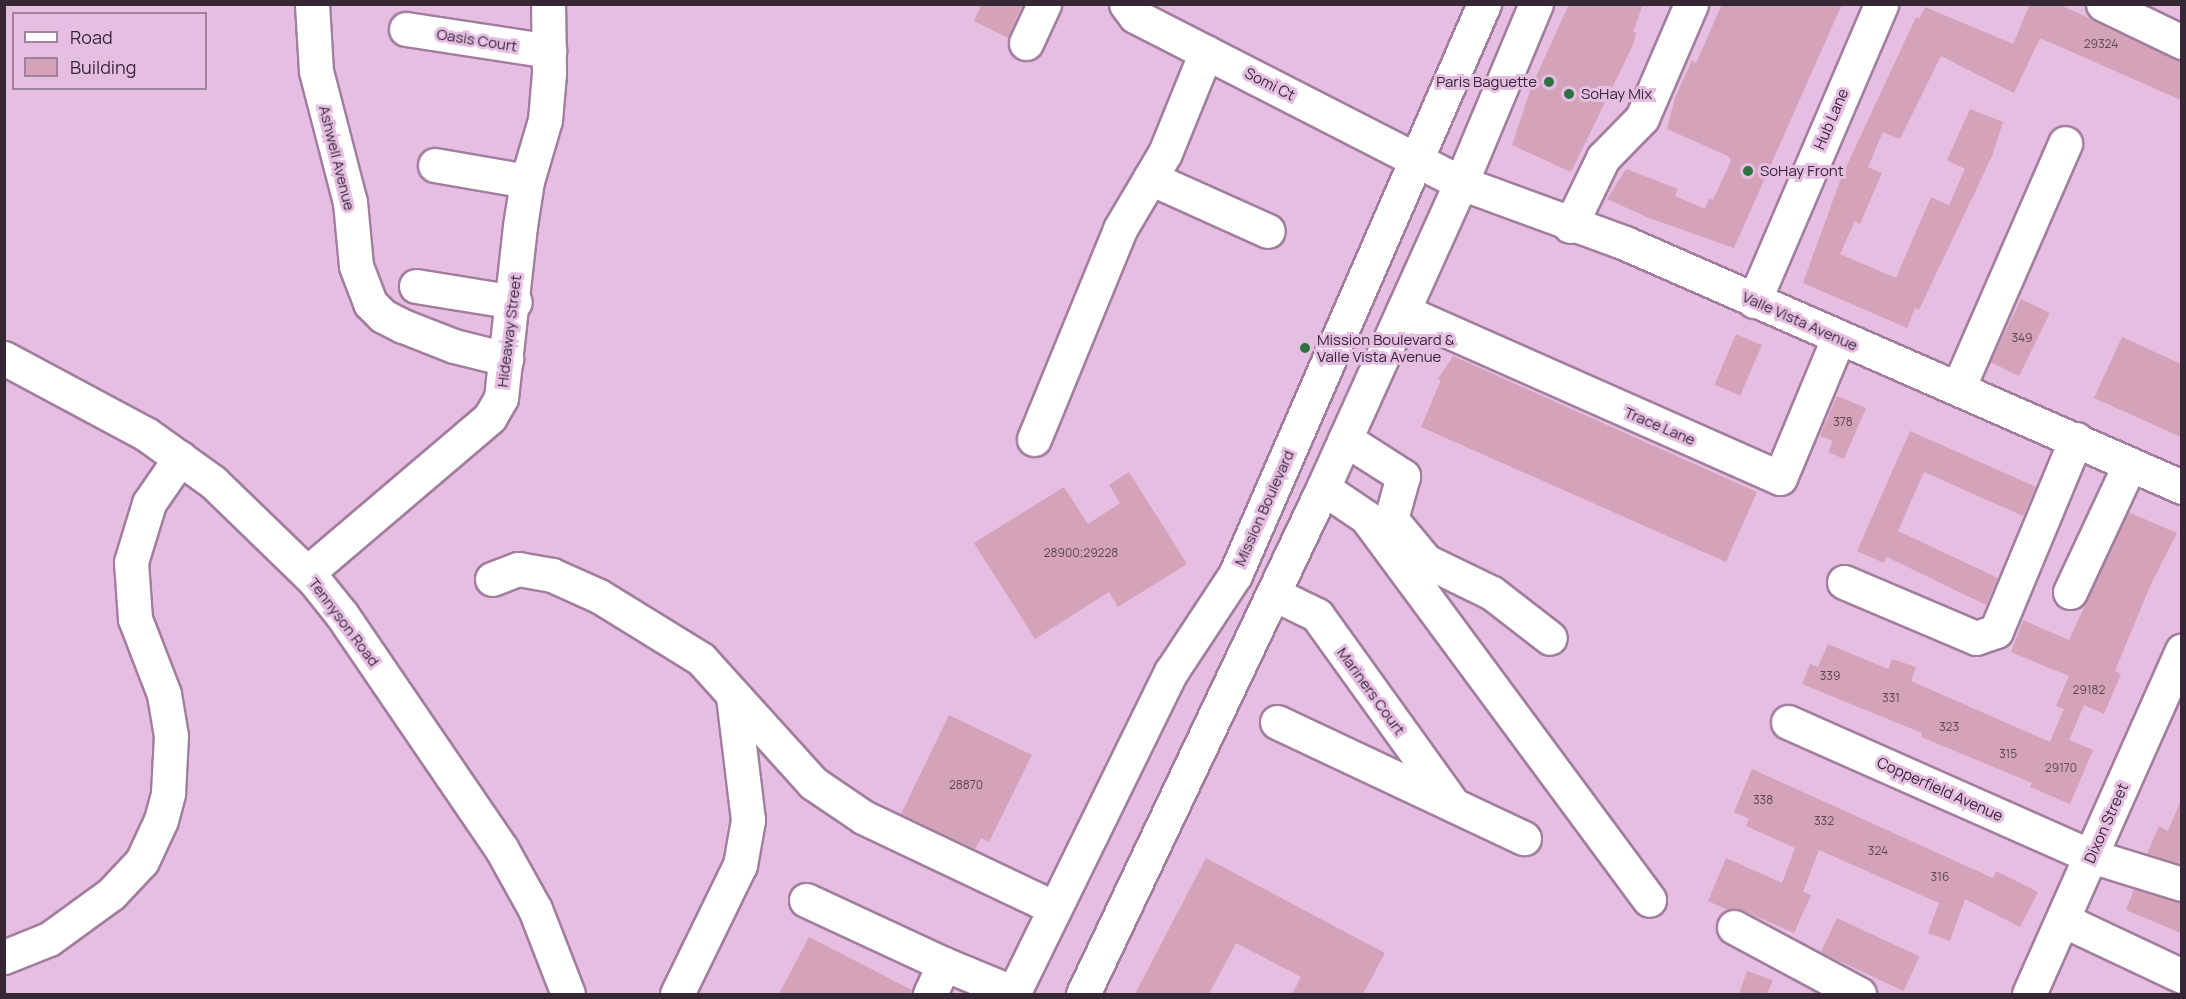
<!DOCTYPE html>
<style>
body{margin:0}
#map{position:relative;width:2186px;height:999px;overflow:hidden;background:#e5bee1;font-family:Manrope,sans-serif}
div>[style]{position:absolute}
.building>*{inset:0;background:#d4a3b9;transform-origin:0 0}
.roads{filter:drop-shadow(2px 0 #a27e9e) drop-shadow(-2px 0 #a27e9e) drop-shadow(0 2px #a27e9e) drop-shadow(0 -2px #a27e9e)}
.minor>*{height:33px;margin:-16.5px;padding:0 16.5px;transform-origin:16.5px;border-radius:16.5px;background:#fff}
.major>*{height:33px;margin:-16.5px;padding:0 16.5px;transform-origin:16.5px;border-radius:16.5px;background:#fff}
.dots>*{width:16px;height:16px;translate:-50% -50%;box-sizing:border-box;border:3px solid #e5bee1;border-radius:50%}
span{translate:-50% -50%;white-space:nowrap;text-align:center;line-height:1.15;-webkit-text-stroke:6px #e5bee1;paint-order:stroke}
.number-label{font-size:12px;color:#5e4656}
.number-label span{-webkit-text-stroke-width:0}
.street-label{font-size:15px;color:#362735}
.poi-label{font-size:15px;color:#362735}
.right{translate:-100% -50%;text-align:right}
.left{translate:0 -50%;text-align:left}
.frame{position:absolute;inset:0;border:6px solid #362735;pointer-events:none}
.legend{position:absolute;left:12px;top:12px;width:195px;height:78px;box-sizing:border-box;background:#e5bee1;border:2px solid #9f829c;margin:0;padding:8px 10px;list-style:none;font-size:18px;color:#362735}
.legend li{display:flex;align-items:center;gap:12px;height:30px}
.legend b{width:30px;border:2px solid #9f829c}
</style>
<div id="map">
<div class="building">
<i style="clip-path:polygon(982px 4px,1023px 4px,1008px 38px,974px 21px)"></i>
<i style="clip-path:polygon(1569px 4px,1643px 4px,1633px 32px,1636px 33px,1633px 45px,1571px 172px,1512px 145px,1531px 88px)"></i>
<i style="clip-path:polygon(1722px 4px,1842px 4px,1734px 248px,1649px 218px,1607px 199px,1626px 169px,1678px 189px,1675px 196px,1705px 209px,1709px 199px,1713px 200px,1731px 161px,1728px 156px,1667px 129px,1675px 98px,1692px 60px,1696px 63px)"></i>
<i style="clip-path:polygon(2030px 4px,2058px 4px,2181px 60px,2181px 100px,2040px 38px,2014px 93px,1941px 56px,1900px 139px,1883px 132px,1868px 167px,1882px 173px,1860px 224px,1855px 221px,1840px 254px,1896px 278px,1931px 197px,1949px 205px,1963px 173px,1965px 169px,1947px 160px,1970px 109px,2003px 122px,1992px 156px,1919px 310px,1915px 308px,1907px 328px,1803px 283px,1841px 178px,1916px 17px,1919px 19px,1925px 7px,2013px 44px)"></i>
<i style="left:2021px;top:299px;width:32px;height:70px;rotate:26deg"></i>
<i style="left:1736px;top:334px;width:28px;height:55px;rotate:23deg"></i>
<i style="clip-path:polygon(2122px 337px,2181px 364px,2181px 437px,2094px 398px)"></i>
<i style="clip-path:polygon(1453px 356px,1757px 492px,1726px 562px,1421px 427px,1441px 380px,1438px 379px)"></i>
<i style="clip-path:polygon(1837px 396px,1866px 408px,1844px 459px,1828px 452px,1833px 441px,1820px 436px)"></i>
<i style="clip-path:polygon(1910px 431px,2036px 487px,2023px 516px,1924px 472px,1898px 531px,1998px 578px,1986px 605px,1887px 557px,1884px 563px,1857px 551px)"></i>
<i style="clip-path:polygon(1129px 472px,1187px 564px,1118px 607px,1109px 592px,1035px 639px,974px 543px,1064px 487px,1088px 524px,1120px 503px,1109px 485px)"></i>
<i style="clip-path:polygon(2128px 512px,2177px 533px,2151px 584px,2115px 671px,2121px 674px,2104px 714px,2084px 705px,2069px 740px,2093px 750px,2070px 804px,2030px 787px,2032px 783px,1921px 737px,1922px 733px,1802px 684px,1810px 664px,1818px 667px,1828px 644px,1888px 669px,1892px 659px,1916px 667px,1911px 681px,2050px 742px,2064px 709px,2056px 706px,2069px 676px,2011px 652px,2023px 620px,2069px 640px)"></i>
<i style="clip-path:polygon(949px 715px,1032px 755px,989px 842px,981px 838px,975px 849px,901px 814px)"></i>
<i style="clip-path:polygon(1752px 769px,1993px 878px,1996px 871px,2038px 892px,2020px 927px,1965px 899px,1950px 941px,1928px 933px,1939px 903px,1819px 850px,1803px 892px,1811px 895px,1794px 933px,1742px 910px,1728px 910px,1708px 901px,1726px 858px,1782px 883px,1795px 848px,1746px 826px,1749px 819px,1734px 812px)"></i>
<i style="clip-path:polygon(2181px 800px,2181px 864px,2147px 854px,2159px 826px,2168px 831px)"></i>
<i style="clip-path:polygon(1206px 858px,1385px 953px,1363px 994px,1292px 994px,1301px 977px,1236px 943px,1209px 994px,1135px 994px)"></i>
<i style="clip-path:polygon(2134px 889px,2181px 902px,2181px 933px,2126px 910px)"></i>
<i style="left:1837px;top:918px;width:91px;height:38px;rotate:25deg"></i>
<i style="clip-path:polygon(809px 937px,912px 990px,911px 994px,779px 994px)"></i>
<i style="clip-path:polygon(1747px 971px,1773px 980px,1767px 994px,1739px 994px)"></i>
</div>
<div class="roads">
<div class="minor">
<i style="left:312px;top:4px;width:67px;rotate:86.6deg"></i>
<i style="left:316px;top:71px;width:135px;rotate:75.5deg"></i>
<i style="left:350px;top:202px;width:64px;rotate:84.6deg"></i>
<i style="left:356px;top:266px;width:40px;rotate:69deg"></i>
<i style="left:370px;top:303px;width:18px;rotate:45deg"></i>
<i style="left:383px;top:316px;width:22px;rotate:27deg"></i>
<i style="left:403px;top:326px;width:55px;rotate:21.4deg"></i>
<i style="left:454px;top:346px;width:54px;rotate:14deg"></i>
<i style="left:1126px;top:4px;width:15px;rotate:53deg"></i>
<i style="left:1135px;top:16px;width:366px;rotate:27.1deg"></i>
<i style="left:1461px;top:183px;width:175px;rotate:20.1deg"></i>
<i style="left:1625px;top:243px;width:608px;rotate:23.66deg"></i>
<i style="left:2103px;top:4px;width:88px;rotate:25.7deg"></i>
<i style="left:406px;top:29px;width:145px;rotate:8.7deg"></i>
<i style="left:1026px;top:43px;width:43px;rotate:-65.2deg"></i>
<i style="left:435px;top:165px;width:93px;rotate:9.9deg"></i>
<i style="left:1150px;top:178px;width:129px;rotate:24.2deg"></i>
<i style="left:1570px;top:226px;width:76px;rotate:-64.1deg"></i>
<i style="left:1603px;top:158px;width:56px;rotate:-45.7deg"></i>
<i style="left:1642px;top:118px;width:124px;rotate:-66.7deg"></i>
<i style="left:416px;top:286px;width:100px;rotate:9.2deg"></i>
<i style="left:1754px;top:301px;width:323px;rotate:-66.8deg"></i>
<i style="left:1403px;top:311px;width:412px;rotate:23.9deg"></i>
<i style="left:1780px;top:478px;width:151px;rotate:-67.4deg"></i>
<i style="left:4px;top:358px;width:161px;rotate:28.2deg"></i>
<i style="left:146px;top:434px;width:82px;rotate:35.6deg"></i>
<i style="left:213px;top:482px;width:141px;rotate:44.1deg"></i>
<i style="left:314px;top:580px;width:45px;rotate:51.3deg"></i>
<i style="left:342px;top:615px;width:282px;rotate:55.7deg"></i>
<i style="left:501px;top:848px;width:70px;rotate:60.9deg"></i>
<i style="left:535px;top:909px;width:91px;rotate:68.8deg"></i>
<i style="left:1959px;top:386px;width:265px;rotate:-66.4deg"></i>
<i style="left:1034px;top:439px;width:227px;rotate:-67.7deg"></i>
<i style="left:1120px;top:229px;width:88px;rotate:-59.4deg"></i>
<i style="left:1165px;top:153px;width:109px;rotate:-67.9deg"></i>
<i style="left:1345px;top:439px;width:69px;rotate:32.5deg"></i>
<i style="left:1403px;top:476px;width:45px;rotate:105.6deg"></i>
<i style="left:1391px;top:519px;width:55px;rotate:50.2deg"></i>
<i style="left:1426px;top:561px;width:73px;rotate:25.9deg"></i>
<i style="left:1492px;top:593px;width:73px;rotate:37.8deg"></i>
<i style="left:1323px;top:488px;width:52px;rotate:34deg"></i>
<i style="left:1366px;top:517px;width:476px;rotate:53.5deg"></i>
<i style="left:307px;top:573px;width:240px;rotate:-40.4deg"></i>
<i style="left:490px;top:417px;width:22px;rotate:-60deg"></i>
<i style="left:501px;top:398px;width:173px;rotate:-83.7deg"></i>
<i style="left:520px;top:226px;width:46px;rotate:-81.2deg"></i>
<i style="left:527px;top:181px;width:64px;rotate:-73.6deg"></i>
<i style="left:545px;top:120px;width:47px;rotate:-85.1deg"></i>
<i style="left:549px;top:73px;width:69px;rotate:-90.8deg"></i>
<i style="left:492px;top:579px;width:28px;rotate:-21deg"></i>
<i style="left:518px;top:569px;width:35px;rotate:10deg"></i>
<i style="left:552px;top:575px;width:51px;rotate:24.1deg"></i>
<i style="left:599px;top:596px;width:120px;rotate:31.7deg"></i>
<i style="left:701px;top:659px;width:167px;rotate:47.9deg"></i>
<i style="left:813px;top:783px;width:60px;rotate:34.2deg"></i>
<i style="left:863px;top:817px;width:212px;rotate:25.4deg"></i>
<i style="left:1844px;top:582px;width:143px;rotate:23deg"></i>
<i style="left:1976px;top:638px;width:21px;rotate:-19deg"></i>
<i style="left:1996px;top:631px;width:208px;rotate:-67.4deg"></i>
<i style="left:2070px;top:592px;width:141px;rotate:-64.9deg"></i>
<i style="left:1274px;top:594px;width:48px;rotate:26deg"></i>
<i style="left:1317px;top:615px;width:233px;rotate:54.3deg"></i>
<i style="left:1277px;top:722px;width:273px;rotate:25.2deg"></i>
<i style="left:1788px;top:722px;width:331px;rotate:23.9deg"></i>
<i style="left:2091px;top:856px;width:95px;rotate:17.1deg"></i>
<i style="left:806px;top:900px;width:152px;rotate:24.9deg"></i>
<i style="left:2063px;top:920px;width:132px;rotate:25.2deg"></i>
<i style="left:1734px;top:927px;width:142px;rotate:28.2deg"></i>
<i style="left:4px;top:957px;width:48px;rotate:-21.8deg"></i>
<i style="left:49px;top:939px;width:77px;rotate:-36deg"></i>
<i style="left:111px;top:894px;width:45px;rotate:-46.8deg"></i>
<i style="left:142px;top:861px;width:45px;rotate:-65.1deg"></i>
<i style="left:161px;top:820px;width:28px;rotate:-75deg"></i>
<i style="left:168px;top:793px;width:57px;rotate:-87deg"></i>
<i style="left:171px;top:736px;width:43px;rotate:-99.5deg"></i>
<i style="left:164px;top:694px;width:80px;rotate:-111.1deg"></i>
<i style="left:135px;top:619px;width:57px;rotate:-94deg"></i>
<i style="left:131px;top:562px;width:62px;rotate:-73deg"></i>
<i style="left:149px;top:503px;width:55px;rotate:-55.4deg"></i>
<i style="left:677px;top:994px;width:144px;rotate:-64deg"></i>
<i style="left:740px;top:865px;width:46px;rotate:-79.9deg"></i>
<i style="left:748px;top:820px;width:125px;rotate:-96.9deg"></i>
<i style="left:930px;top:994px;width:33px;rotate:-65deg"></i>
<i style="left:944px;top:964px;width:76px;rotate:22.5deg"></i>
<i style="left:2029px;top:994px;width:376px;rotate:-66deg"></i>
</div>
<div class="major">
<i style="left:1013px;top:994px;width:359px;rotate:-63.9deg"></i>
<i style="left:1171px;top:672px;width:116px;rotate:-56.6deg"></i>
<i style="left:1235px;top:575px;width:623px;rotate:-66.44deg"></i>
<i style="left:1083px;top:994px;width:560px;rotate:-64.62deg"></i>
<i style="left:1323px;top:488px;width:335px;rotate:-65.7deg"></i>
<i style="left:1461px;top:183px;width:194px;rotate:-67.3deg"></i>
</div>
</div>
<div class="dots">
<i style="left:1549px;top:82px;background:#2c733f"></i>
<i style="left:1569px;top:94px;background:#2c733f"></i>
<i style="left:1748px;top:171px;background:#2c733f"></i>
<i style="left:1305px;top:348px;background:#2c733f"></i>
</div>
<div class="number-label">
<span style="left:2101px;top:44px">29324</span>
<span style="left:2022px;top:338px">349</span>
<span style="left:1843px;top:422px">378</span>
<span style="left:1081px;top:553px">28900;29228</span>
<span style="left:1830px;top:676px">339</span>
<span style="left:2089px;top:690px">29182</span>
<span style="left:1891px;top:698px">331</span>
<span style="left:1949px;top:727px">323</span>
<span style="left:2008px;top:754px">315</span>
<span style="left:2061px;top:768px">29170</span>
<span style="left:966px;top:785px">28870</span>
<span style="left:1763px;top:800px">338</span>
<span style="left:1824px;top:821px">332</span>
<span style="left:1878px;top:851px">324</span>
<span style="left:1940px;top:877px">316</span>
</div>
<div class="street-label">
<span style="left:477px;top:40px;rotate:9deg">Oasis Court</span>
<span style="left:1270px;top:84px;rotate:27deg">Somi Ct</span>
<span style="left:1831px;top:119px;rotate:-67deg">Hub Lane</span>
<span style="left:337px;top:158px;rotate:76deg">Ashwell Avenue</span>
<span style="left:1800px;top:321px;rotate:24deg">Valle Vista Avenue</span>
<span style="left:509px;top:331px;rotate:-83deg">Hideaway Street</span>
<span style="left:1660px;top:426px;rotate:23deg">Trace Lane</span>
<span style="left:1264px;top:508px;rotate:-66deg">Mission Boulevard</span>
<span style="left:344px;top:622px;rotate:53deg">Tennyson Road</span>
<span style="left:1371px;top:691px;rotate:54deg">Mariners Court</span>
<span style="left:1940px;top:789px;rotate:24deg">Copperfield Avenue</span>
<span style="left:2106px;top:823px;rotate:-66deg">Dixon Street</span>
</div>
<div class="poi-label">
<span class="right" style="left:1537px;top:82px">Paris Baguette</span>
<span class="left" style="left:1581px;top:94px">SoHay Mix</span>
<span class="left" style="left:1760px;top:171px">SoHay Front</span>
<span class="left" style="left:1317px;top:348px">Mission Boulevard &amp;<br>Valle Vista Avenue</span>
</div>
<div class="frame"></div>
<ul class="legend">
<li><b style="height:8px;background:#fff"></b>Road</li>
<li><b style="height:16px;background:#d4a3b9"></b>Building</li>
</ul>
</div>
